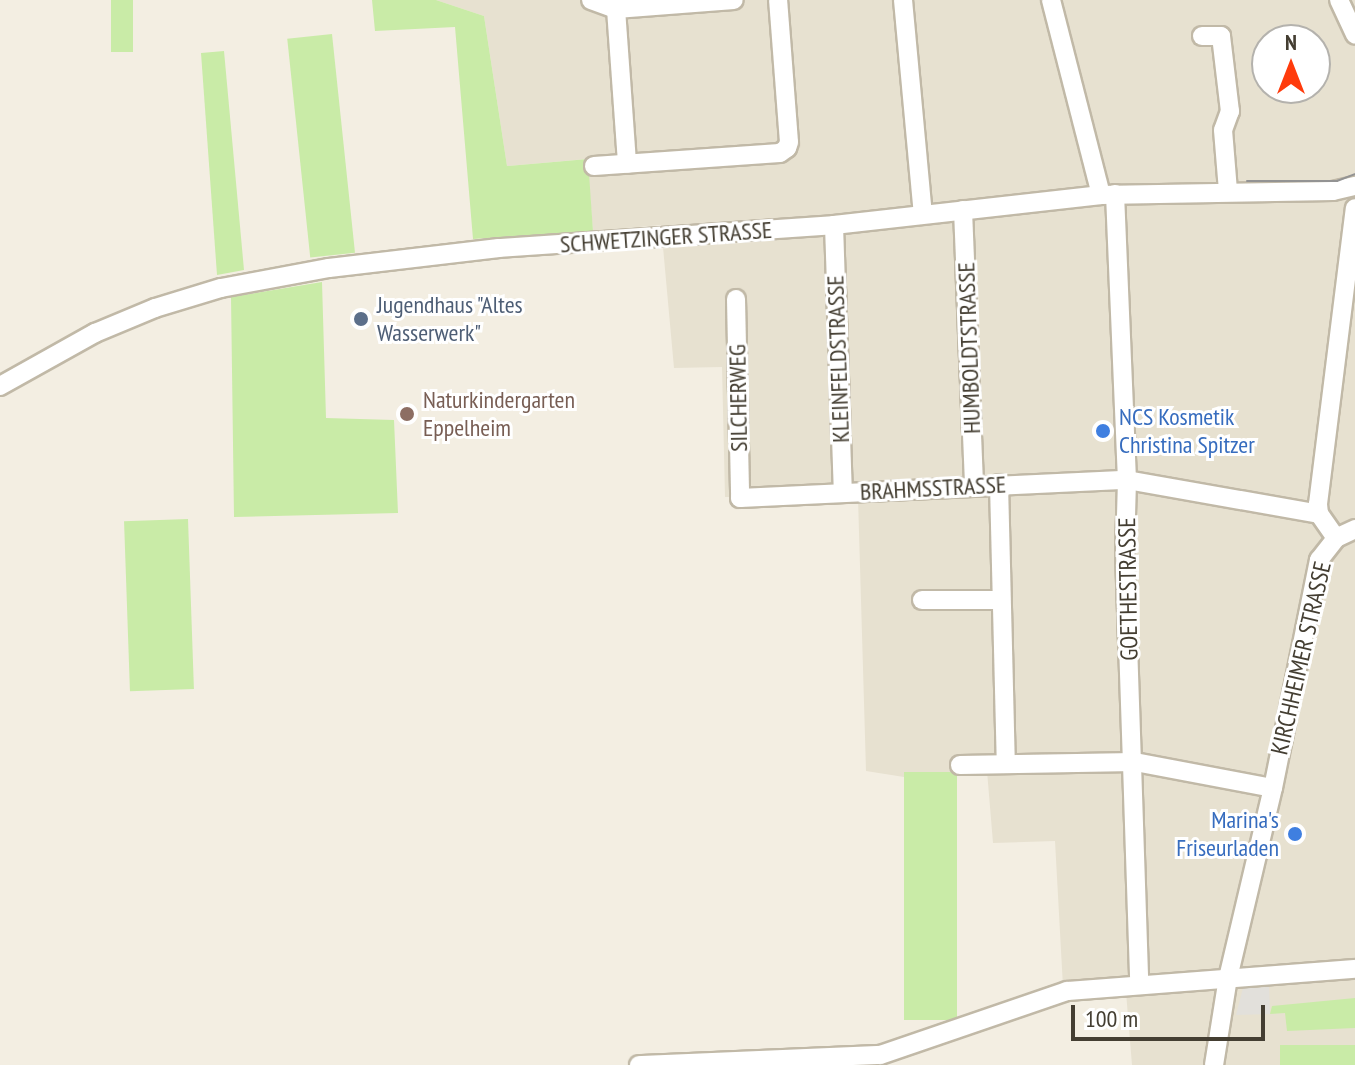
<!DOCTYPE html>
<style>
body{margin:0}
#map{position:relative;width:1355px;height:1065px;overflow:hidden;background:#f3eee2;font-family:"PT Sans Narrow",sans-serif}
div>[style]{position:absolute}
.residential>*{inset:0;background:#e7e1d0}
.green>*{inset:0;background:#c9eba7;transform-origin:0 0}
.parking>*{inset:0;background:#e2e0db}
.roads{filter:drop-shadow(2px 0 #c1b9a7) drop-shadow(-2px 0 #c1b9a7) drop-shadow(0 2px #c1b9a7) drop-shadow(0 -2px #c1b9a7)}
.minor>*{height:18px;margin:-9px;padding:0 9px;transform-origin:9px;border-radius:9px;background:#fff}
.tram>*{height:2px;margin:-1px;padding:0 1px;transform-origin:1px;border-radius:1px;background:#939393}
.dots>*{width:22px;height:22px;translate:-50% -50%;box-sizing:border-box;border:4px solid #fff;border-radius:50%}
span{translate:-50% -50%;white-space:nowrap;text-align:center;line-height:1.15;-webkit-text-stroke:6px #fff;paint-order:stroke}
.street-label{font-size:24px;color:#443e32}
.service-label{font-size:24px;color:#4e5e75}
.left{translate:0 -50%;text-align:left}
.education-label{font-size:24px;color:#785e54}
.shop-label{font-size:24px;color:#366cbe}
.right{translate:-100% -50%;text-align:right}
.north{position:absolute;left:1251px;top:24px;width:80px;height:80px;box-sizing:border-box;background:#fff;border:2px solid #b4b2ad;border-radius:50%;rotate:0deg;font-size:22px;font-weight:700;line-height:32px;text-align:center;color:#443e32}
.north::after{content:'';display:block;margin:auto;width:28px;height:36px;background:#ff3b0c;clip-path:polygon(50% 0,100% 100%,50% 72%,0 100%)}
.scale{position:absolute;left:1071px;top:1005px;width:194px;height:36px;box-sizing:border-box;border:4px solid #443e32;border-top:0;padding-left:10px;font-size:24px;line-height:28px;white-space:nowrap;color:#443e32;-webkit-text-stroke:6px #fff;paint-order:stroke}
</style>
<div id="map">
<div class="residential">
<i style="clip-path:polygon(evenodd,436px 0,1355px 0,1355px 1065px,1132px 1065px,1126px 992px,1063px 987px,1055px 841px,993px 843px,987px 771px,904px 777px,866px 771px,858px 498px,725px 497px,722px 367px,674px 368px,661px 225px,593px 231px,587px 159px,507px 166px,484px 16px,436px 0,1267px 40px,1315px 40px,1315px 88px,1267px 88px,1267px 40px)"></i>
</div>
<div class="green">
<i style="left:111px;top:0;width:22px;height:52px"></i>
<i style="clip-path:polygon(372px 0,436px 0,484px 16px,507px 166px,588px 159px,593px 231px,473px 239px,455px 27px,375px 31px)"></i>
<i style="left:332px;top:34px;width:220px;height:45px;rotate:84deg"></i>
<i style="clip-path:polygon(224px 51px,244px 270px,217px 275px,201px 53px)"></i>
<i style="clip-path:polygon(322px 282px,326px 418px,394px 420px,398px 513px,234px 517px,231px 297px)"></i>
<i style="left:188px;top:519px;width:170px;height:64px;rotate:88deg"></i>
<i style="left:957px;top:772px;width:248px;height:53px;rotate:90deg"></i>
<i style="clip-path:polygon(1355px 998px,1355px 1028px,1287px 1031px,1285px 1013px,1270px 1014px,1272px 1006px)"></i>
<i style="left:1355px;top:1045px;width:20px;height:75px;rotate:90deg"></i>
</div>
<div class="parking">
<i style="clip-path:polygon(1269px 987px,1270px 1014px,1236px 1015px,1243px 988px)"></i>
</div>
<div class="roads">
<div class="minor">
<i style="left:591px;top:0;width:27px;rotate:20deg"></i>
<i style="left:616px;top:9px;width:118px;rotate:-4.4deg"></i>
<i style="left:903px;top:0;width:215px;rotate:84.7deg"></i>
<i style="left:1051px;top:0;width:201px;rotate:75.6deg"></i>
<i style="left:1339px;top:0;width:38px;rotate:65deg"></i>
<i style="left:616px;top:9px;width:155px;rotate:85.9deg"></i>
<i style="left:1202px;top:36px;width:19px"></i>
<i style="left:1221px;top:36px;width:76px;rotate:83.2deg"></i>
<i style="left:1230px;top:111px;width:20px;rotate:110deg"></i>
<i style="left:1223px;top:130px;width:61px;rotate:85.3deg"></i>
<i style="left:594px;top:166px;width:186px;rotate:-4deg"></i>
<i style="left:780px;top:153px;width:9px;rotate:-36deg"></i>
<i style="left:787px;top:148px;width:6px;rotate:-72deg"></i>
<i style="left:789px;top:142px;width:142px;rotate:-94.4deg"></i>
<i style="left:1115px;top:194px;width:286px;rotate:87.6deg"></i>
<i style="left:1127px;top:480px;width:73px;rotate:91.6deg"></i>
<i style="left:1125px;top:553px;width:430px;rotate:88.1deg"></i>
<i style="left:963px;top:210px;width:275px;rotate:87.7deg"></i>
<i style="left:834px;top:225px;width:268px;rotate:88.1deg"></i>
<i style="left:736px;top:299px;width:199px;rotate:88.8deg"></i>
<i style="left:740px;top:498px;width:387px;rotate:-2.7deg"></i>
<i style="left:1127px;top:480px;width:195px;rotate:10deg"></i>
<i style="left:0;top:386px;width:109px;rotate:-29.2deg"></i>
<i style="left:95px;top:333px;width:65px;rotate:-22.6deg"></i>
<i style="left:155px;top:308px;width:69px;rotate:-16.9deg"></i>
<i style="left:221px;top:288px;width:110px;rotate:-10.5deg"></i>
<i style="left:329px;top:268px;width:171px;rotate:-6.7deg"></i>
<i style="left:499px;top:248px;width:336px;rotate:-3.9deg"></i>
<i style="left:834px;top:225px;width:269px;rotate:-6.4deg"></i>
<i style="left:1101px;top:195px;width:232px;rotate:-1deg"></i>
<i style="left:1333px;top:191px;width:23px;rotate:-13deg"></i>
<i style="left:999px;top:484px;width:278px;rotate:88.6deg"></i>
<i style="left:1336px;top:538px;width:29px;rotate:-125deg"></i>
<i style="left:1319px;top:514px;width:10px;rotate:-96deg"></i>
<i style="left:1318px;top:504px;width:298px;rotate:-82.9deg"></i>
<i style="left:922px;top:600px;width:79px"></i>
<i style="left:960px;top:765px;width:175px;rotate:-1deg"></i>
<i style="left:1135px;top:762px;width:140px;rotate:10.7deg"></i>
<i style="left:639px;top:1065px;width:241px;rotate:-2.4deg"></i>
<i style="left:880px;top:1055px;width:198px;rotate:-18.9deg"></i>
<i style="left:1067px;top:991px;width:289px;rotate:-4.4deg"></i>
<i style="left:1214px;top:1065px;width:88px;rotate:-80.9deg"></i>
<i style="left:1228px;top:978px;width:195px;rotate:-76.7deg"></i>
<i style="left:1273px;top:788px;width:233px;rotate:-78.6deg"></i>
<i style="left:1319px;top:560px;width:28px;rotate:-52deg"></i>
<i style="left:1336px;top:538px;width:21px;rotate:-25deg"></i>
</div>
</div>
<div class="tram">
<i style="left:1247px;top:181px;width:90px"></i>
<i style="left:1337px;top:181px;width:19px;rotate:-21deg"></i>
</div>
<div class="dots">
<i style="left:361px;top:319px;background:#5c6f8a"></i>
<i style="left:407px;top:414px;background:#8d6e63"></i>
<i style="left:1103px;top:431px;background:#3f7fe0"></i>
<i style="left:1295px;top:834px;background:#3f7fe0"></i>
</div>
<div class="street-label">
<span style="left:666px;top:237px;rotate:-4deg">SCHWETZINGER STRASSE</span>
<span style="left:969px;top:348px;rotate:-92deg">HUMBOLDTSTRASSE</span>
<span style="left:838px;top:359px;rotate:-92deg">KLEINFELDSTRASSE</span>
<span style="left:738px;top:398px;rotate:-91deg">SILCHERWEG</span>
<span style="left:933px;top:488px;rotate:-3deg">BRAHMSSTRASSE</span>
<span style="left:1128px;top:589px;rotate:-91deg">GOETHESTRASSE</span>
<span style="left:1301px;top:658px;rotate:-77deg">KIRCHHEIMER STRASSE</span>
</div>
<div class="service-label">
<span class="left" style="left:377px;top:319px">Jugendhaus "Altes<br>Wasserwerk"</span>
</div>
<div class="education-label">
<span class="left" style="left:423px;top:414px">Naturkindergarten<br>Eppelheim</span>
</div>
<div class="shop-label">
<span class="left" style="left:1119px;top:431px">NCS Kosmetik<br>Christina Spitzer</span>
<span class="right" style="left:1279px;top:834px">Marina's<br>Friseurladen</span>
</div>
<div class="north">N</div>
<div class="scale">100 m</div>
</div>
